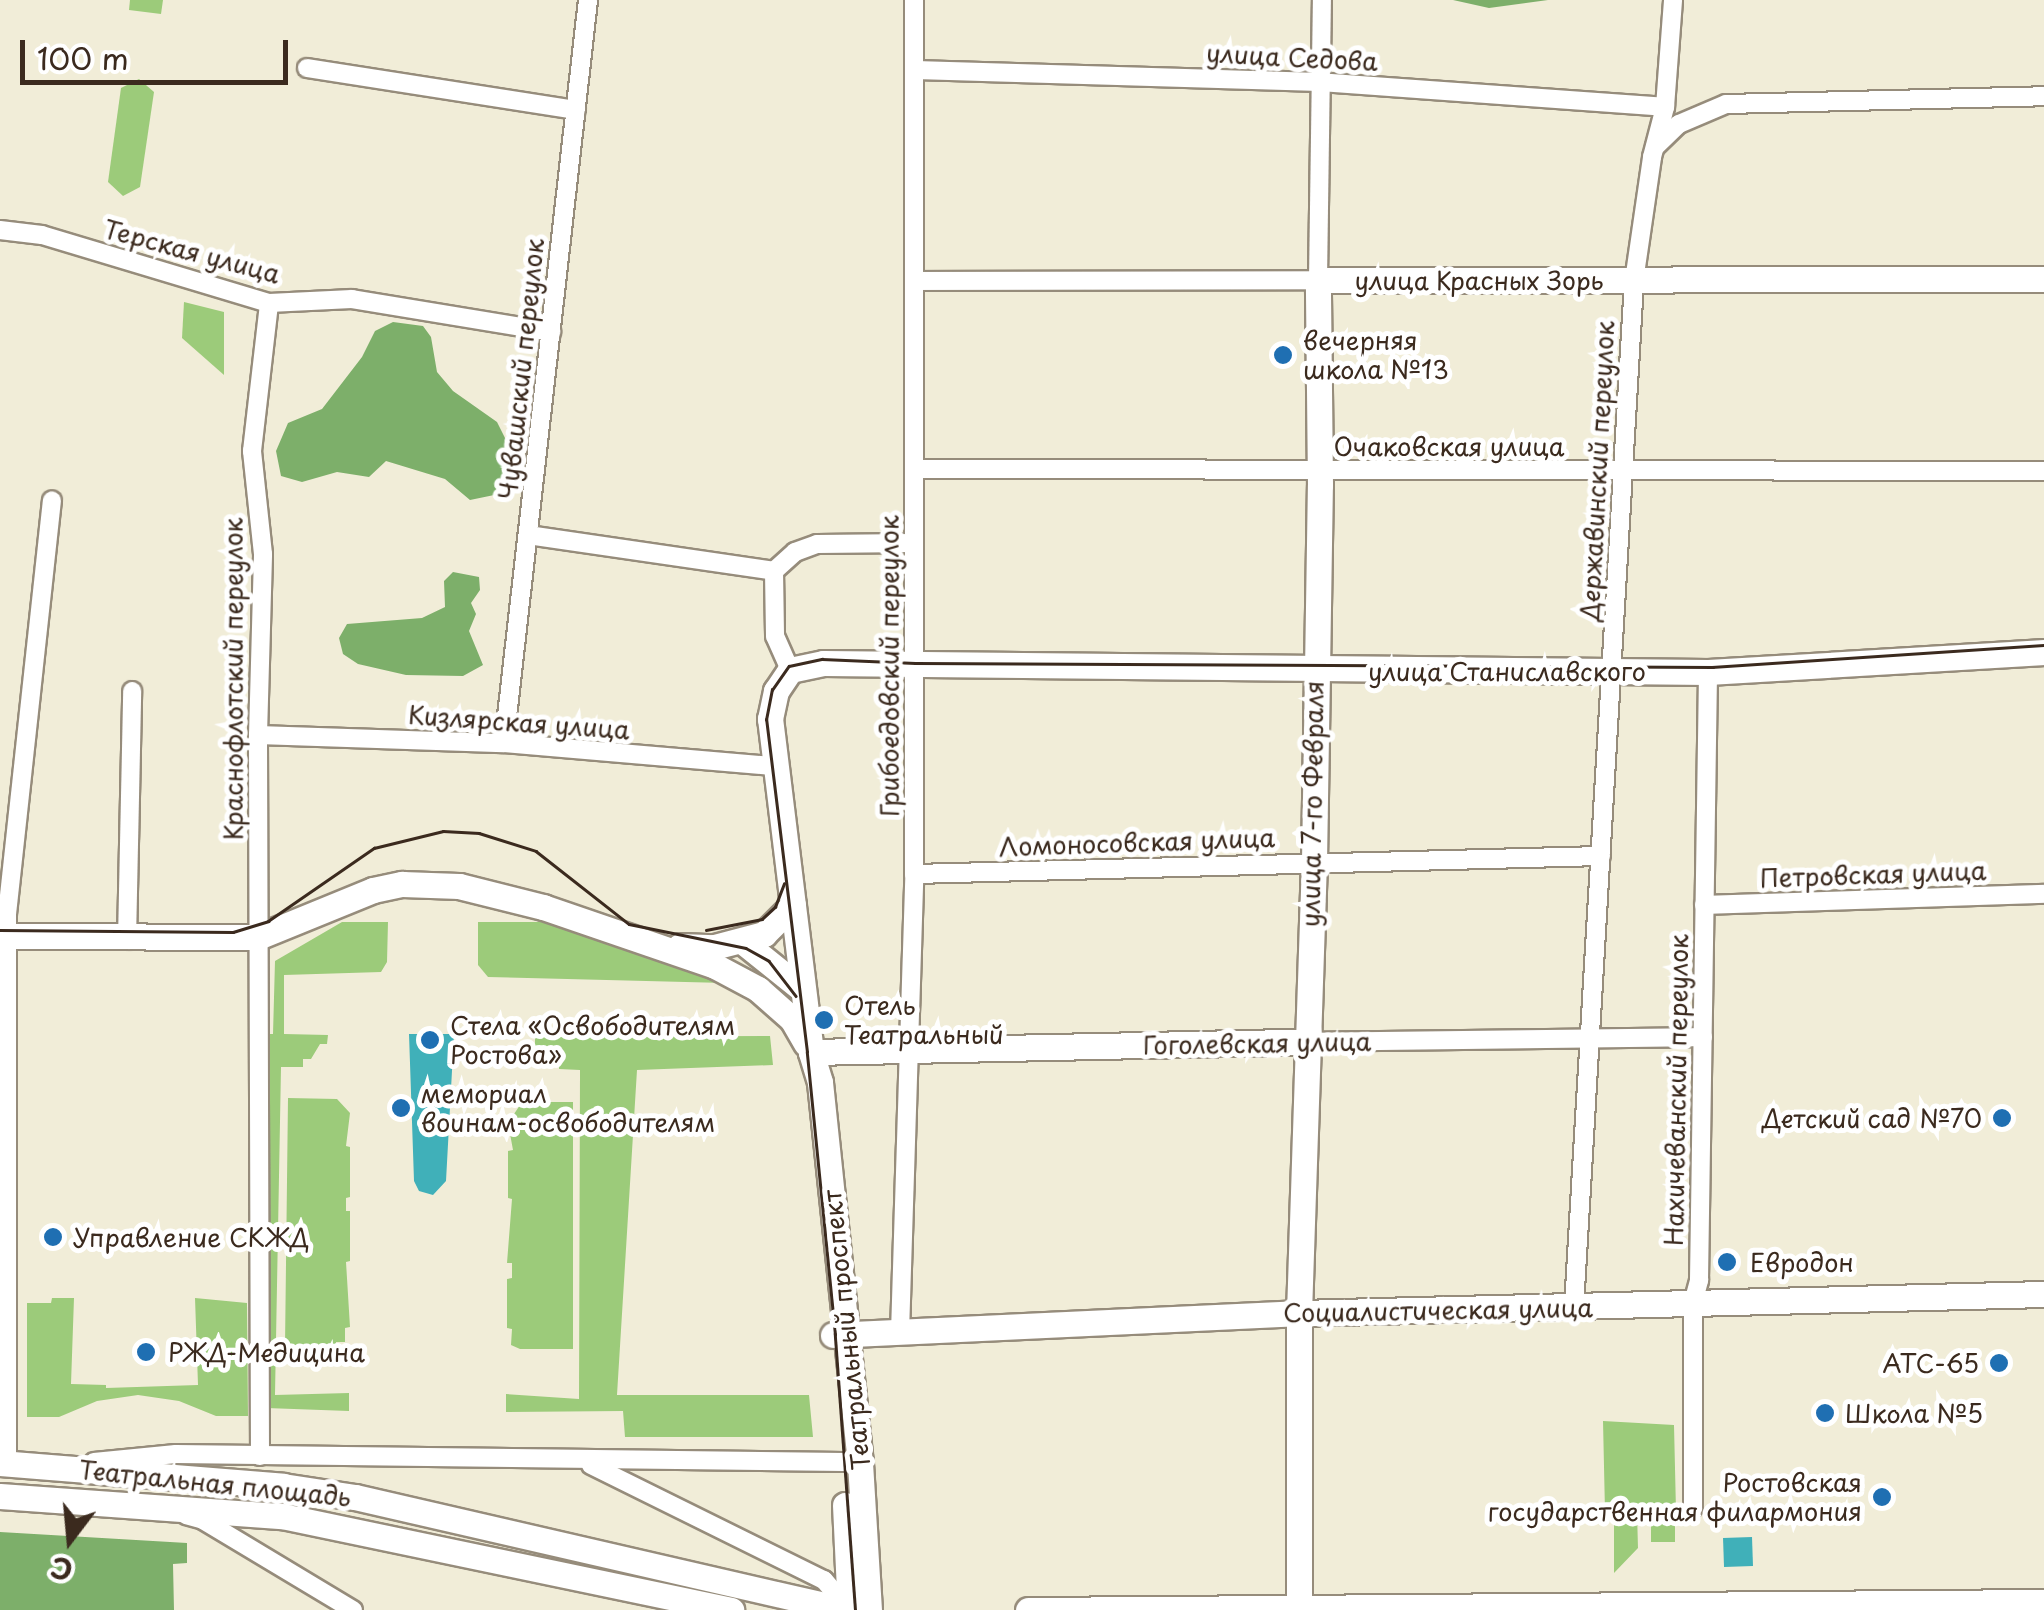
<!DOCTYPE html>
<meta charset="utf-8">
<style>
body{margin:0}
#map{position:relative;width:2044px;height:1610px;overflow:hidden;background:#f1edd8;font-family:"Playpen Sans",sans-serif}
div>[style]{position:absolute}
.green>*{inset:0;background:#9ccb7a;transform-origin:0 0}
.forest>*{inset:0;background:#7daf6a}
.water>*{inset:0;background:#40b0b9;transform-origin:0 0}
.roads{filter:drop-shadow(2px 0 #968c7b) drop-shadow(-2px 0 #968c7b) drop-shadow(0 2px #968c7b) drop-shadow(0 -2px #968c7b)}
.street>*{height:18px;margin:-9px;padding:0 9px;transform-origin:9px;border-radius:9px;background:#fff}
.secondary>*{height:25px;margin:-12.5px;padding:0 12.5px;transform-origin:12.5px;border-radius:12.5px;background:#fff}
.tram>*{height:2.5px;margin:-1.25px;padding:0 1.25px;transform-origin:1.25px;border-radius:1.25px;background:#3b2a1e}
.dots>*{width:28px;height:28px;translate:-50% -50%;box-sizing:border-box;border:5px solid #fff;border-radius:50%}
span{translate:-50% -50%;white-space:nowrap;text-align:center;line-height:1.15;-webkit-text-stroke:10px #fff;paint-order:stroke}
.street-label{font-size:25px;color:#3b2a1e}
.poi-label{font-size:25px;color:#3b2a1e}
.left{translate:0 -50%;text-align:left}
.right{translate:-100% -50%;text-align:right}
.north{position:absolute;left:20px;top:1490px;width:100px;height:100px;-webkit-text-stroke:8px #fff;paint-order:stroke;rotate:196deg;font-size:28px;font-weight:700;line-height:40px;text-align:center;color:#3b2a1e}
.north::after{content:'';display:block;margin:auto;width:35px;height:45px;background:#3b2a1e;clip-path:polygon(50% 0,100% 100%,50% 72%,0 100%)}
.scale{position:absolute;left:20px;top:40px;width:268px;height:45px;box-sizing:border-box;border:5px solid #3b2a1e;border-top:0;padding-left:12px;font-size:30px;line-height:35px;white-space:nowrap;color:#3b2a1e;-webkit-text-stroke:8px #fff;paint-order:stroke}
</style>
<div id="map">
<div class="green">
<i style="clip-path:polygon(130px 0,163px 0,161px 14px,129px 10px)"></i>
<i style="clip-path:polygon(139px 79px,154px 92px,140px 187px,123px 196px,108px 182px,121px 88px)"></i>
<i style="clip-path:polygon(184px 302px,224px 312px,224px 375px,182px 338px)"></i>
<i style="clip-path:polygon(342px 922px,388px 922px,387px 962px,381px 972px,284px 975px,284px 1034px,328px 1035px,327px 1044px,320px 1044px,311px 1059px,303px 1059px,303px 1067px,281px 1067px,275px 1395px,349px 1393px,349px 1411px,266px 1408px,268px 1034px,273px 1034px,275px 961px)"></i>
<i style="clip-path:polygon(478px 922px,544px 922px,725px 983px,488px 977px,478px 965px)"></i>
<i style="clip-path:polygon(770px 1036px,773px 1065px,637px 1070px,617px 1395px,809px 1395px,813px 1437px,625px 1437px,623px 1411px,506px 1412px,506px 1394px,579px 1399px,580px 1070px,559px 1069px,559px 1062px,551px 1061px,551px 1054px,542px 1053px,541px 1046px,535px 1046px,535px 1037px)"></i>
<i style="clip-path:polygon(288px 1098px,337px 1099px,350px 1113px,346px 1146px,350px 1147px,350px 1197px,346px 1198px,346px 1211px,350px 1211px,350px 1261px,346px 1262px,350px 1327px,345px 1328px,345px 1342px,336px 1342px,336px 1347px,285px 1346px)"></i>
<i style="clip-path:polygon(522px 1102px,573px 1102px,573px 1349px,520px 1349px,511px 1345px,512px 1329px,507px 1328px,507px 1279px,512px 1278px,512px 1263px,507px 1263px,512px 1199px,508px 1198px,508px 1151px,513px 1150px,508px 1123px)"></i>
<i style="clip-path:polygon(52px 1298px,74px 1298px,71px 1384px,106px 1385px,106px 1388px,198px 1385px,195px 1298px,247px 1303px,248px 1416px,216px 1416px,179px 1401px,138px 1395px,97px 1401px,59px 1417px,27px 1417px,27px 1303px,51px 1303px)"></i>
<i style="clip-path:polygon(1603px 1421px,1674px 1425px,1676px 1511px,1637px 1512px,1638px 1548px,1614px 1573px,1614px 1513px,1605px 1512px)"></i>
<i style="left:1651px;top:1515px;width:24px;height:27px"></i>
</div>
<div class="forest">
<i style="clip-path:polygon(1453px 0,1548px 0,1489px 8px)"></i>
<i style="clip-path:polygon(393px 322px,423px 326px,431px 337px,437px 372px,453px 391px,497px 422px,508px 444px,513px 468px,499px 494px,470px 500px,445px 479px,386px 461px,369px 477px,337px 472px,302px 482px,281px 476px,276px 451px,288px 423px,322px 409px,362px 357px,375px 331px)"></i>
<i style="clip-path:polygon(453px 572px,479px 577px,480px 590px,471px 603px,476px 614px,469px 631px,483px 665px,463px 676px,406px 675px,358px 664px,343px 654px,339px 638px,347px 624px,422px 618px,445px 607px,444px 581px)"></i>
<i style="clip-path:polygon(0 1532px,187px 1543px,187px 1563px,173px 1564px,174px 1610px,0 1610px)"></i>
</div>
<div class="water">
<i style="clip-path:polygon(409px 1034px,424px 1034px,424px 1048px,436px 1049px,437px 1034px,454px 1034px,446px 1181px,433px 1195px,419px 1191px,414px 1181px)"></i>
<i style="left:1752px;top:1537px;width:29px;height:29px;rotate:88deg"></i>
</div>
<div class="roads">
<div class="street">
<i style="left:307px;top:68px;width:272px;rotate:8.9deg"></i>
<i style="left:916px;top:70px;width:403px;rotate:1.7deg"></i>
<i style="left:1319px;top:82px;width:347px;rotate:4.1deg"></i>
<i style="left:1655px;top:147px;width:33px;rotate:-44deg"></i>
<i style="left:1679px;top:124px;width:51px;rotate:-23.1deg"></i>
<i style="left:1726px;top:104px;width:318px;rotate:-1.4deg"></i>
<i style="left:0;top:230px;width:42px;rotate:6.8deg"></i>
<i style="left:42px;top:235px;width:237px;rotate:16.7deg"></i>
<i style="left:269px;top:303px;width:83px;rotate:-2.8deg"></i>
<i style="left:352px;top:299px;width:202px;rotate:9.4deg"></i>
<i style="left:914px;top:281px;width:404px;rotate:-0.1deg"></i>
<i style="left:1318px;top:280px;width:280px;rotate:-89.2deg"></i>
<i style="left:914px;top:469px;width:1130px;rotate:0.1deg"></i>
<i style="left:528px;top:535px;width:249px;rotate:8.3deg"></i>
<i style="left:774px;top:571px;width:28px;rotate:-42deg"></i>
<i style="left:795px;top:552px;width:23px;rotate:-20deg"></i>
<i style="left:817px;top:544px;width:96px;rotate:-0.6deg"></i>
<i style="left:774px;top:571px;width:65px;rotate:89.1deg"></i>
<i style="left:775px;top:636px;width:37px;rotate:66deg"></i>
<i style="left:258px;top:735px;width:246px;rotate:1.9deg"></i>
<i style="left:504px;top:743px;width:272px;rotate:4.9deg"></i>
<i style="left:504px;top:743px;width:748px;rotate:-83.55deg"></i>
<i style="left:914px;top:874px;width:687px;rotate:-1.5deg"></i>
<i style="left:1704px;top:905px;width:340px;rotate:-1.9deg"></i>
<i style="left:127px;top:940px;width:249px;rotate:-88.8deg"></i>
<i style="left:1306px;top:1042px;width:397px;rotate:-0.7deg"></i>
<i style="left:1574px;top:1307px;width:1028px;rotate:-86.65deg"></i>
<i style="left:1634px;top:281px;width:125px;rotate:-81.7deg"></i>
<i style="left:1652px;top:157px;width:52px;rotate:-75.4deg"></i>
<i style="left:1665px;top:107px;width:107px;rotate:-85.7deg"></i>
<i style="left:900px;top:1332px;width:458px;rotate:-88.2deg"></i>
<i style="left:914px;top:874px;width:874px;rotate:-90deg"></i>
<i style="left:260px;top:1456px;width:721px;rotate:-90.16deg"></i>
<i style="left:258px;top:735px;width:181px;rotate:-88.4deg"></i>
<i style="left:263px;top:554px;width:104px;rotate:-96.1deg"></i>
<i style="left:252px;top:451px;width:149px;rotate:-83.4deg"></i>
<i style="left:94px;top:1462px;width:82px;rotate:-5.6deg"></i>
<i style="left:176px;top:1454px;width:668px;rotate:0.69deg"></i>
<i style="left:7px;top:1464px;width:550px;rotate:-90deg"></i>
<i style="left:7px;top:914px;width:416px;rotate:-83.8deg"></i>
<i style="left:591px;top:1465px;width:260px;rotate:26.3deg"></i>
<i style="left:824px;top:1580px;width:39px;rotate:50deg"></i>
<i style="left:1693px;top:1508px;width:205px;rotate:-90deg"></i>
<i style="left:1693px;top:1303px;width:24px;rotate:-75deg"></i>
<i style="left:1699px;top:1280px;width:608px;rotate:-89.15deg"></i>
<i style="left:186px;top:1515px;width:18px;rotate:16deg"></i>
<i style="left:203px;top:1520px;width:175px;rotate:31deg"></i>
</div>
<div class="secondary">
<i style="left:0;top:936px;width:258px;rotate:0.2deg"></i>
<i style="left:258px;top:937px;width:124px;rotate:-22.2deg"></i>
<i style="left:373px;top:890px;width:30px;rotate:-12deg"></i>
<i style="left:402px;top:884px;width:57px;rotate:2deg"></i>
<i style="left:459px;top:886px;width:87px;rotate:14deg"></i>
<i style="left:543px;top:907px;width:182px;rotate:18.9deg"></i>
<i style="left:715px;top:966px;width:49px;rotate:28.1deg"></i>
<i style="left:758px;top:989px;width:45px;rotate:41.4deg"></i>
<i style="left:792px;top:1019px;width:28px;rotate:60deg"></i>
<i style="left:742px;top:941px;width:78px;rotate:38.8deg"></i>
<i style="left:680px;top:946px;width:34px;rotate:2deg"></i>
<i style="left:714px;top:947px;width:52px;rotate:-14.6deg"></i>
<i style="left:764px;top:934px;width:41px;rotate:-45deg"></i>
<i style="left:811px;top:1052px;width:495px;rotate:-1.2deg"></i>
<i style="left:833px;top:1335px;width:467px;rotate:-2.7deg"></i>
<i style="left:1299px;top:1313px;width:745px;rotate:-1.46deg"></i>
<i style="left:0;top:1463px;width:284px;rotate:4.6deg"></i>
<i style="left:283px;top:1486px;width:73px;rotate:8.7deg"></i>
<i style="left:355px;top:1497px;width:504px;rotate:12.96deg"></i>
<i style="left:0;top:1496px;width:283px;rotate:4.1deg"></i>
<i style="left:282px;top:1516px;width:459px;rotate:11.8deg"></i>
<i style="left:845px;top:1505px;width:105px;rotate:87.3deg"></i>
<i style="left:1299px;top:1608px;width:295px;rotate:-90deg"></i>
<i style="left:1299px;top:1313px;width:451px;rotate:-88.1deg"></i>
<i style="left:1314px;top:862px;width:377px;rotate:-89.1deg"></i>
<i style="left:1320px;top:485px;width:205px;rotate:-90.6deg"></i>
<i style="left:1318px;top:280px;width:726px;rotate:-0.08deg"></i>
<i style="left:869px;top:1610px;width:147px;rotate:-93.5deg"></i>
<i style="left:860px;top:1463px;width:383px;rotate:-96deg"></i>
<i style="left:820px;top:1082px;width:31px;rotate:-107deg"></i>
<i style="left:811px;top:1052px;width:336px;rotate:-97deg"></i>
<i style="left:770px;top:719px;width:29px;rotate:-78deg"></i>
<i style="left:776px;top:691px;width:25px;rotate:-56deg"></i>
<i style="left:790px;top:670px;width:34px;rotate:-12deg"></i>
<i style="left:823px;top:663px;width:885px;rotate:0.58deg"></i>
<i style="left:1708px;top:672px;width:337px;rotate:-3.4deg"></i>
<i style="left:1028px;top:1610px;width:1016px;rotate:-0.45deg"></i>
</div>
</div>
<div class="tram">
<i style="left:0;top:930px;width:233px;rotate:0.5deg"></i>
<i style="left:233px;top:932px;width:37px;rotate:-17deg"></i>
<i style="left:268px;top:921px;width:129px;rotate:-34.6deg"></i>
<i style="left:374px;top:848px;width:71px;rotate:-13.8deg"></i>
<i style="left:443px;top:831px;width:36px;rotate:3deg"></i>
<i style="left:479px;top:833px;width:60px;rotate:17.5deg"></i>
<i style="left:536px;top:851px;width:118px;rotate:38.1deg"></i>
<i style="left:629px;top:924px;width:119px;rotate:11.6deg"></i>
<i style="left:746px;top:948px;width:26px;rotate:29deg"></i>
<i style="left:769px;top:961px;width:44px;rotate:52.4deg"></i>
<i style="left:706px;top:930px;width:57px;rotate:-11.1deg"></i>
<i style="left:762px;top:919px;width:18px;rotate:-43deg"></i>
<i style="left:775px;top:907px;width:25px;rotate:-69deg"></i>
<i style="left:855px;top:1610px;width:276px;rotate:-94.2deg"></i>
<i style="left:835px;top:1335px;width:284px;rotate:-95.7deg"></i>
<i style="left:807px;top:1052px;width:335px;rotate:-97deg"></i>
<i style="left:766px;top:720px;width:31px;rotate:-79deg"></i>
<i style="left:772px;top:690px;width:29px;rotate:-55deg"></i>
<i style="left:789px;top:666px;width:34px;rotate:-12deg"></i>
<i style="left:822px;top:659px;width:93px;rotate:2.5deg"></i>
<i style="left:915px;top:663px;width:798px;rotate:0.29deg"></i>
<i style="left:1713px;top:667px;width:332px;rotate:-3.8deg"></i>
</div>
<div class="dots">
<i style="left:1283px;top:355px;background:#1f6fb2"></i>
<i style="left:824px;top:1020px;background:#1f6fb2"></i>
<i style="left:430px;top:1040px;background:#1f6fb2"></i>
<i style="left:401px;top:1108px;background:#1f6fb2"></i>
<i style="left:2002px;top:1118px;background:#1f6fb2"></i>
<i style="left:53px;top:1237px;background:#1f6fb2"></i>
<i style="left:1727px;top:1262px;background:#1f6fb2"></i>
<i style="left:146px;top:1352px;background:#1f6fb2"></i>
<i style="left:1999px;top:1363px;background:#1f6fb2"></i>
<i style="left:1825px;top:1413px;background:#1f6fb2"></i>
<i style="left:1882px;top:1497px;background:#1f6fb2"></i>
</div>
<div class="street-label">
<span style="left:1292px;top:57px;rotate:3deg">улица Седова</span>
<span style="left:192px;top:251px;rotate:15deg">Терская улица</span>
<span style="left:1479px;top:280px">улица Красных Зорь</span>
<span style="left:521px;top:369px;rotate:-84deg">Чувашский переулок</span>
<span style="left:1449px;top:446px">Очаковская улица</span>
<span style="left:1597px;top:471px;rotate:-87deg">Державинский переулок</span>
<span style="left:889px;top:666px;rotate:-90deg">Грибоедовский переулок</span>
<span style="left:1507px;top:671px">улица Станиславского</span>
<span style="left:233px;top:679px;rotate:-90deg">Краснофлотский переулок</span>
<span style="left:519px;top:722px;rotate:4deg">Кизлярская улица</span>
<span style="left:1312px;top:804px;rotate:-89deg">улица 7-го Февраля</span>
<span style="left:1137px;top:842px;rotate:-2deg">Ломоносовская улица</span>
<span style="left:1873px;top:874px;rotate:-2deg">Петровская улица</span>
<span style="left:1257px;top:1043px;rotate:-1deg">Гоголевская улица</span>
<span style="left:1676px;top:1090px;rotate:-89deg">Нахичеванский переулок</span>
<span style="left:1438px;top:1310px;rotate:-1deg">Социалистическая улица</span>
<span style="left:846px;top:1330px;rotate:-96deg">Театральный проспект</span>
<span style="left:215px;top:1483px;rotate:6deg">Театральная площадь</span>
</div>
<div class="poi-label">
<span class="left" style="left:1303px;top:355px">вечерняя<br>школа №13</span>
<span class="left" style="left:844px;top:1020px">Отель<br>Театральный</span>
<span class="left" style="left:450px;top:1040px">Стела «Освободителям<br>Ростова»</span>
<span class="left" style="left:421px;top:1108px">мемориал<br>воинам-освободителям</span>
<span class="right" style="left:1982px;top:1118px">Детский сад №70</span>
<span class="left" style="left:73px;top:1237px">Управление СКЖД</span>
<span class="left" style="left:1750px;top:1262px">Евродон</span>
<span class="left" style="left:168px;top:1352px">РЖД-Медицина</span>
<span class="right" style="left:1979px;top:1363px">АТС-65</span>
<span class="left" style="left:1845px;top:1413px">Школа №5</span>
<span class="right" style="left:1862px;top:1497px">Ростовская<br>государственная филармония</span>
</div>
<div class="north">С</div>
<div class="scale">100 m</div>
</div>
